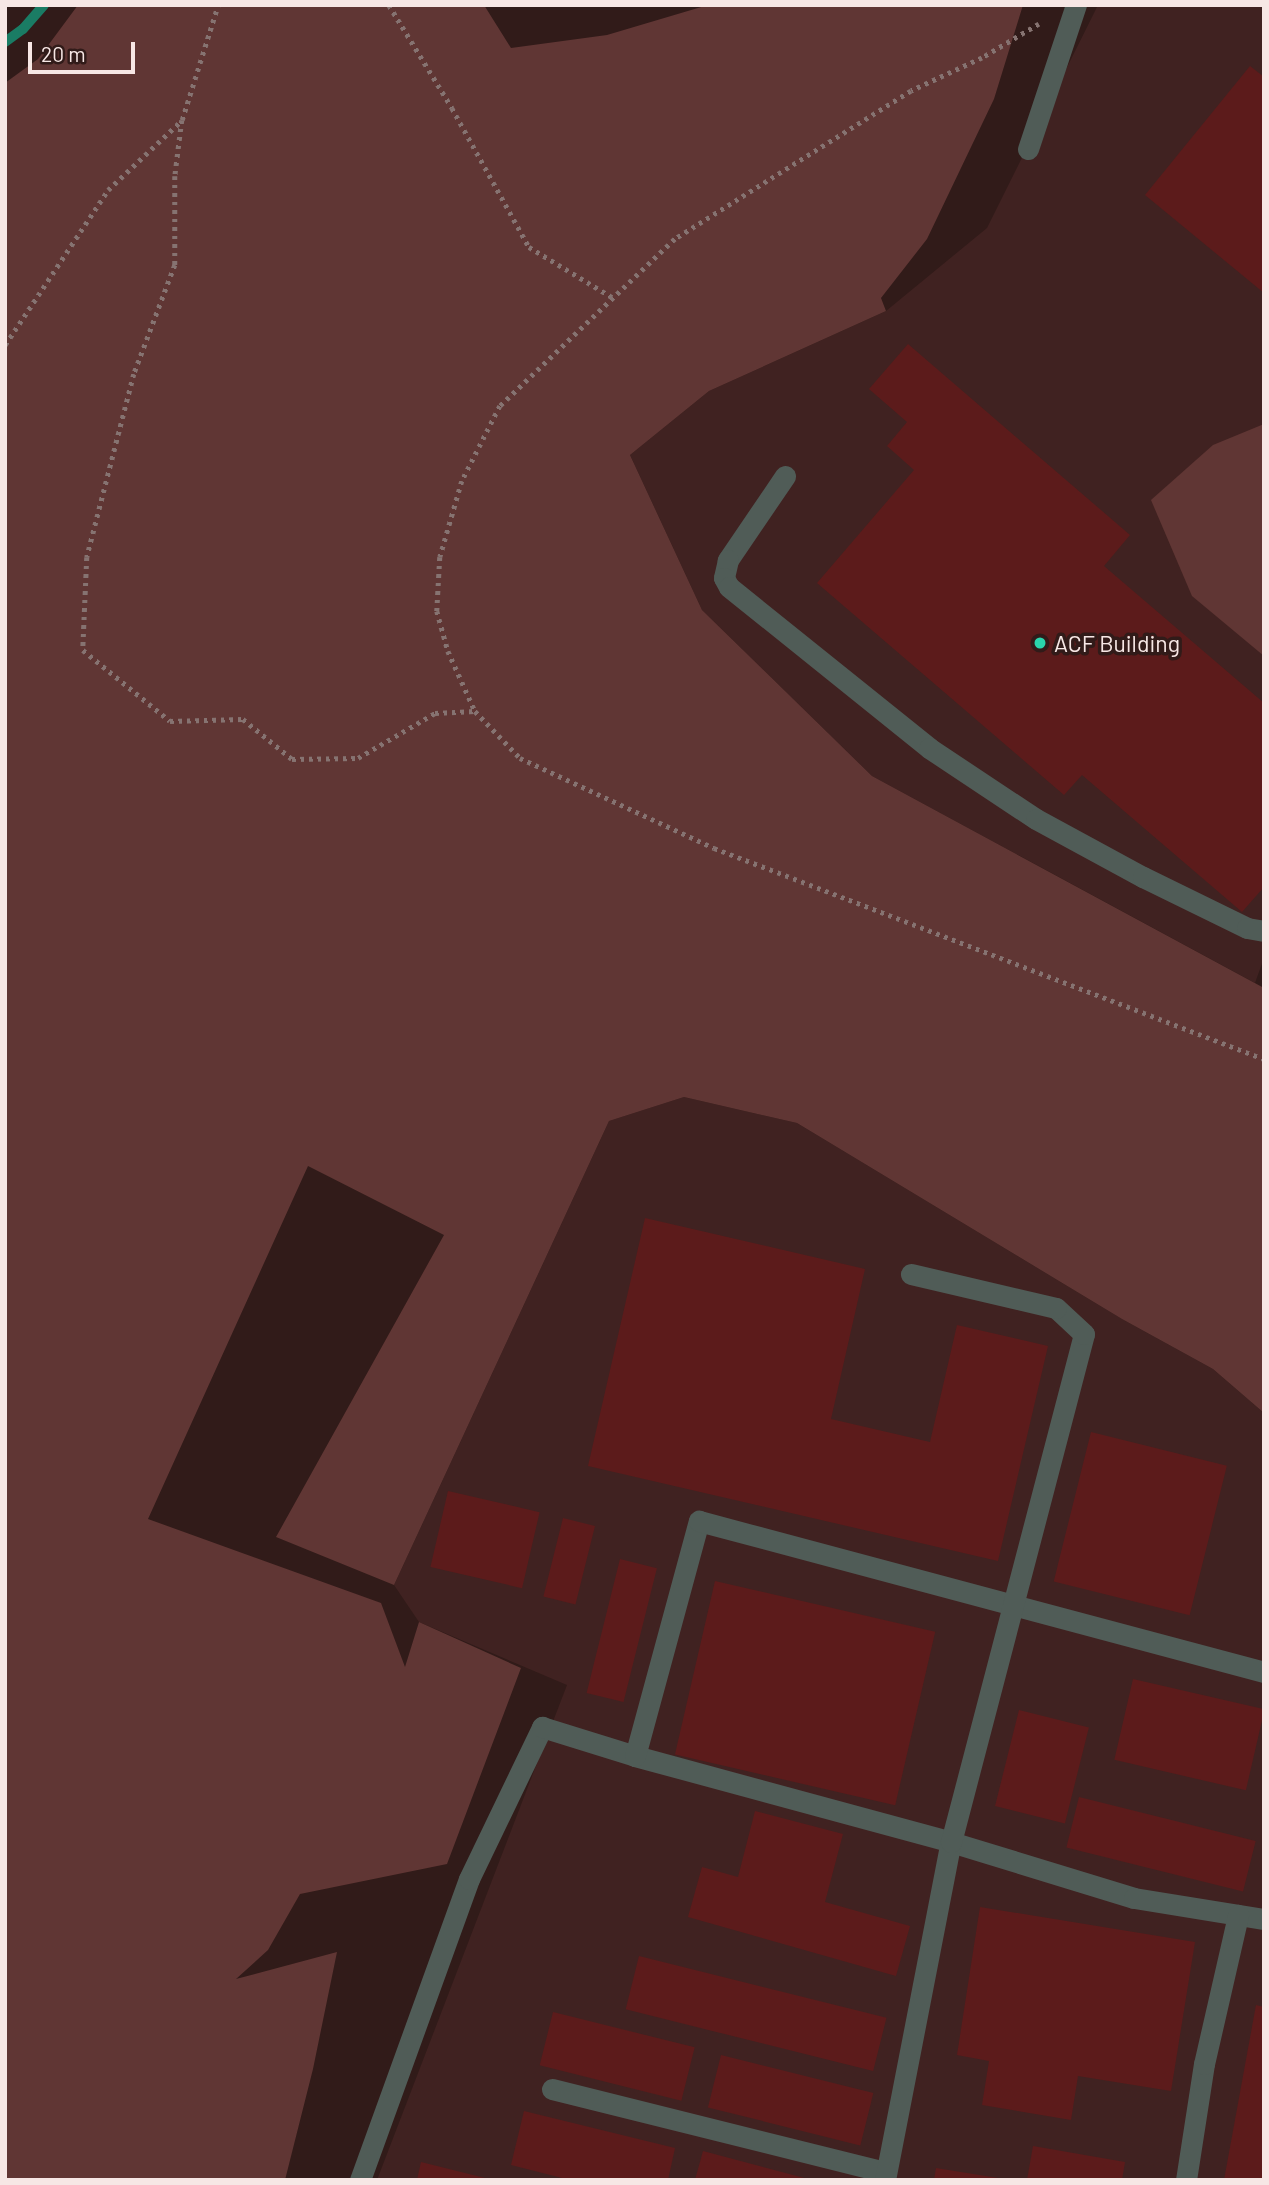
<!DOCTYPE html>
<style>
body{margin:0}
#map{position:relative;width:1269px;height:2185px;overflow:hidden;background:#311b19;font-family:Barlow,sans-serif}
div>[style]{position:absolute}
.built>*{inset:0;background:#402221}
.green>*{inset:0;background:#603634}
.stream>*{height:10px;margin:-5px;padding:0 5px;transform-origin:5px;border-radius:5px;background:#1a7c64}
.building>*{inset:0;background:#5c1b1b;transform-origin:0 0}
.path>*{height:4.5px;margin-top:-2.25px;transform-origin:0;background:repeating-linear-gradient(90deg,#867371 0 3.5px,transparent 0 8.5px)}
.minor>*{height:21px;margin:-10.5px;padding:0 10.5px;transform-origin:10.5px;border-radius:10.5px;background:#505c57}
.dots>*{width:19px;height:19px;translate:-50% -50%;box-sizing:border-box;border:4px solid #311b19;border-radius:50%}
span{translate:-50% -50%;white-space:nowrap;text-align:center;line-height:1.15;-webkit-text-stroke:7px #311b19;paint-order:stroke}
.poi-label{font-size:23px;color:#f7e7e5}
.left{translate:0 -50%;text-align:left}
.frame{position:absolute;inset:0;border:7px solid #f7e7e5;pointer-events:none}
.scale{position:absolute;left:28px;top:42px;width:107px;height:32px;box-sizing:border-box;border:4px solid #f7e7e5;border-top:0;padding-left:9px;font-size:21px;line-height:24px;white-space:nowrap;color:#f7e7e5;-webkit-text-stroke:5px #311b19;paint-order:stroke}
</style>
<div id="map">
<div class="built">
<i style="clip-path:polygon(1098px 5px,1264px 5px,1264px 958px,1255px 983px,872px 776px,702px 610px,630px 455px,709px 391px,886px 311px,987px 228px)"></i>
<i style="clip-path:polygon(684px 1097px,797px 1123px,1122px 1319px,1213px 1369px,1264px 1413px,1264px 2180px,377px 2180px,567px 1685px,419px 1622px,394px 1585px,609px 1121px)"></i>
</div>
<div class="green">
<i style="clip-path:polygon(78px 5px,484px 5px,511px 48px,607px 35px,708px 5px,1023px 5px,994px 99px,927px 239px,881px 298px,886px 311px,709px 391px,630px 455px,702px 610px,872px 776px,1264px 988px,1264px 1413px,1213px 1369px,1122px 1319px,797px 1123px,684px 1097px,609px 1121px,394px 1585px,276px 1537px,444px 1235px,308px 1166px,148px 1519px,381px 1603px,405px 1667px,419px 1622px,521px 1668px,447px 1864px,300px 1894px,268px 1950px,236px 1979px,337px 1952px,313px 2069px,285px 2180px,5px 2180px,5px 83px,38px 59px)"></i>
<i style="clip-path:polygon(1264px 424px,1264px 656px,1192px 596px,1151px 500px,1213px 445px)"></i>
</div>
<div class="stream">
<i style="left:5px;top:42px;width:22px;rotate:-36deg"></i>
<i style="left:23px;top:29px;width:32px;rotate:-49deg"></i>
</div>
<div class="building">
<i style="clip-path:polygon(1250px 66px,1264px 77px,1264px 293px,1145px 195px)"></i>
<i style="clip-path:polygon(908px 344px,1130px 535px,1104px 566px,1264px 703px,1264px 887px,1242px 912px,1082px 775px,1064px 795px,817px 583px,914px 470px,887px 446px,907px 422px,869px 389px)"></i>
<i style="clip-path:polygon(645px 1218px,865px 1269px,831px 1419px,930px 1442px,957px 1325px,1048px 1346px,998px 1561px,588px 1466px)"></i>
<i style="left:1091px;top:1432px;width:140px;height:154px;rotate:14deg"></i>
<i style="left:448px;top:1491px;width:94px;height:78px;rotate:13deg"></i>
<i style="left:563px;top:1518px;width:33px;height:81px;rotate:14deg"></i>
<i style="left:620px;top:1559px;width:38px;height:138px;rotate:14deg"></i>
<i style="left:715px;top:1581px;width:226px;height:178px;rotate:13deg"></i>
<i style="left:1133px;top:1679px;width:135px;height:83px;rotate:13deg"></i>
<i style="left:1019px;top:1710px;width:72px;height:99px;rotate:14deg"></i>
<i style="left:1079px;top:1797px;width:182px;height:52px;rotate:14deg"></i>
<i style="clip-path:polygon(755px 1811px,843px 1834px,825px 1902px,910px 1926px,896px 1976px,688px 1917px,702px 1867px,738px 1877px)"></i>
<i style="clip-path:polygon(980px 1907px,1195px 1942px,1171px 2091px,1078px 2076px,1071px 2120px,982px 2105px,989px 2061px,957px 2055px)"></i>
<i style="left:639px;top:1956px;width:255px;height:55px;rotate:14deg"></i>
<i style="clip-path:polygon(1256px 2005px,1264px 2007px,1264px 2180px,1224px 2180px)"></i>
<i style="left:553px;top:2012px;width:146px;height:55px;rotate:14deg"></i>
<i style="left:721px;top:2055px;width:157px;height:54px;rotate:14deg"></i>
<i style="clip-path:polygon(524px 2111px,675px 2148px,668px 2180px,570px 2180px,511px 2165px)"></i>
<i style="clip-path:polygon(1033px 2146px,1125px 2162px,1122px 2180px,1027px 2180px)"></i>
<i style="clip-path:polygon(703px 2151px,808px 2179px,808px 2180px,695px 2180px)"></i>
<i style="clip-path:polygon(421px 2162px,489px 2179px,489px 2180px,417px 2180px)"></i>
<i style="clip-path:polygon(936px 2168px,998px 2178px,998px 2180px,934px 2180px)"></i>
</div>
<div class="path">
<i style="left:389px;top:5px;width:121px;rotate:58.5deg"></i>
<i style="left:452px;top:108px;width:159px;rotate:61deg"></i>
<i style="left:529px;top:247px;width:97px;rotate:31.1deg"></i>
<i style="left:1039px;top:24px;width:66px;rotate:149.2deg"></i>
<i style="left:982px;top:58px;width:78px;rotate:155.1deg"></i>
<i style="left:911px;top:91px;width:279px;rotate:147.9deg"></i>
<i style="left:675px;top:239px;width:242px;rotate:136.3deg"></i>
<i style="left:500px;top:406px;width:84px;rotate:116.9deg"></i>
<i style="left:462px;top:481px;width:79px;rotate:106.1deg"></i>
<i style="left:440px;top:557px;width:54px;rotate:93.2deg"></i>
<i style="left:437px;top:611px;width:41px;rotate:74.6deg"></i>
<i style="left:448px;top:651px;width:66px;rotate:65.8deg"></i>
<i style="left:475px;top:711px;width:65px;rotate:46.2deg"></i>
<i style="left:520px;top:758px;width:214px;rotate:24.9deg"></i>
<i style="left:714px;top:848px;width:589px;rotate:20.99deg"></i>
<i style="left:182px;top:120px;width:56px;rotate:97.1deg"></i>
<i style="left:175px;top:176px;width:89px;rotate:90deg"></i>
<i style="left:175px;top:265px;width:116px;rotate:110.6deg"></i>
<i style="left:134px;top:374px;width:189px;rotate:104.4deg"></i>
<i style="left:87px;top:557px;width:93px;rotate:92.5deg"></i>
<i style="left:83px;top:650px;width:112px;rotate:39.2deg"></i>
<i style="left:170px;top:721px;width:73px;rotate:-1.6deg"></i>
<i style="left:243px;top:719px;width:63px;rotate:39.2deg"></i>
<i style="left:292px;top:759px;width:66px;rotate:-0.9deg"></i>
<i style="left:358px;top:758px;width:89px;rotate:-30.3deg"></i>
<i style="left:435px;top:713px;width:40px;rotate:-2.9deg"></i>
<i style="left:5px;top:345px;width:186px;rotate:-56.4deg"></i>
<i style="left:108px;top:190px;width:102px;rotate:-43.4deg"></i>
<i style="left:182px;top:120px;width:121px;rotate:-72.6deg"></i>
</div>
<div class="minor">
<i style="left:1028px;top:149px;width:152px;rotate:-71.6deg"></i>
<i style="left:785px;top:476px;width:102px;rotate:124.2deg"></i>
<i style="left:728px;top:560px;width:18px;rotate:103deg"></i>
<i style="left:724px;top:578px;width:10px;rotate:61deg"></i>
<i style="left:729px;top:587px;width:257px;rotate:38.8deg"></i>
<i style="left:929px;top:748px;width:128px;rotate:33.6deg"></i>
<i style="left:1036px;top:819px;width:122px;rotate:28.5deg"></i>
<i style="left:1143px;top:877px;width:116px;rotate:26.1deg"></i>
<i style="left:1247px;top:928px;width:17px;rotate:10deg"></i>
<i style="left:635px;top:1756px;width:327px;rotate:15.2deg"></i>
<i style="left:951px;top:1842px;width:191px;rotate:17deg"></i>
<i style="left:1134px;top:1898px;width:132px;rotate:9.2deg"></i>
<i style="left:552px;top:2089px;width:344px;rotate:14deg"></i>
<i style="left:360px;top:2180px;width:320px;rotate:-70.1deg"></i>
<i style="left:469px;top:1879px;width:169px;rotate:-64.3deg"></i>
<i style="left:542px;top:1727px;width:97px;rotate:17.3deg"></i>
<i style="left:635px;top:1756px;width:244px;rotate:-74.8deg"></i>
<i style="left:699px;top:1521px;width:585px;rotate:14.96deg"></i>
<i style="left:885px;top:2180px;width:344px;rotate:-79deg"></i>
<i style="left:951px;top:1842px;width:525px;rotate:-75.33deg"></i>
<i style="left:1084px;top:1334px;width:38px;rotate:-137deg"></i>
<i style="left:1056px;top:1308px;width:149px;rotate:-166.8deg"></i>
<i style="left:1186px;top:2180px;width:117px;rotate:-81.2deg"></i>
<i style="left:1204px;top:2064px;width:153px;rotate:-77.1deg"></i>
</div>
<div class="dots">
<i style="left:1040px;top:643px;background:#2ad5ac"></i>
</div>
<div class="poi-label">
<span class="left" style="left:1054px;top:643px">ACF Building</span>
</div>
<div class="frame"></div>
<div class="scale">20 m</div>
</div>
